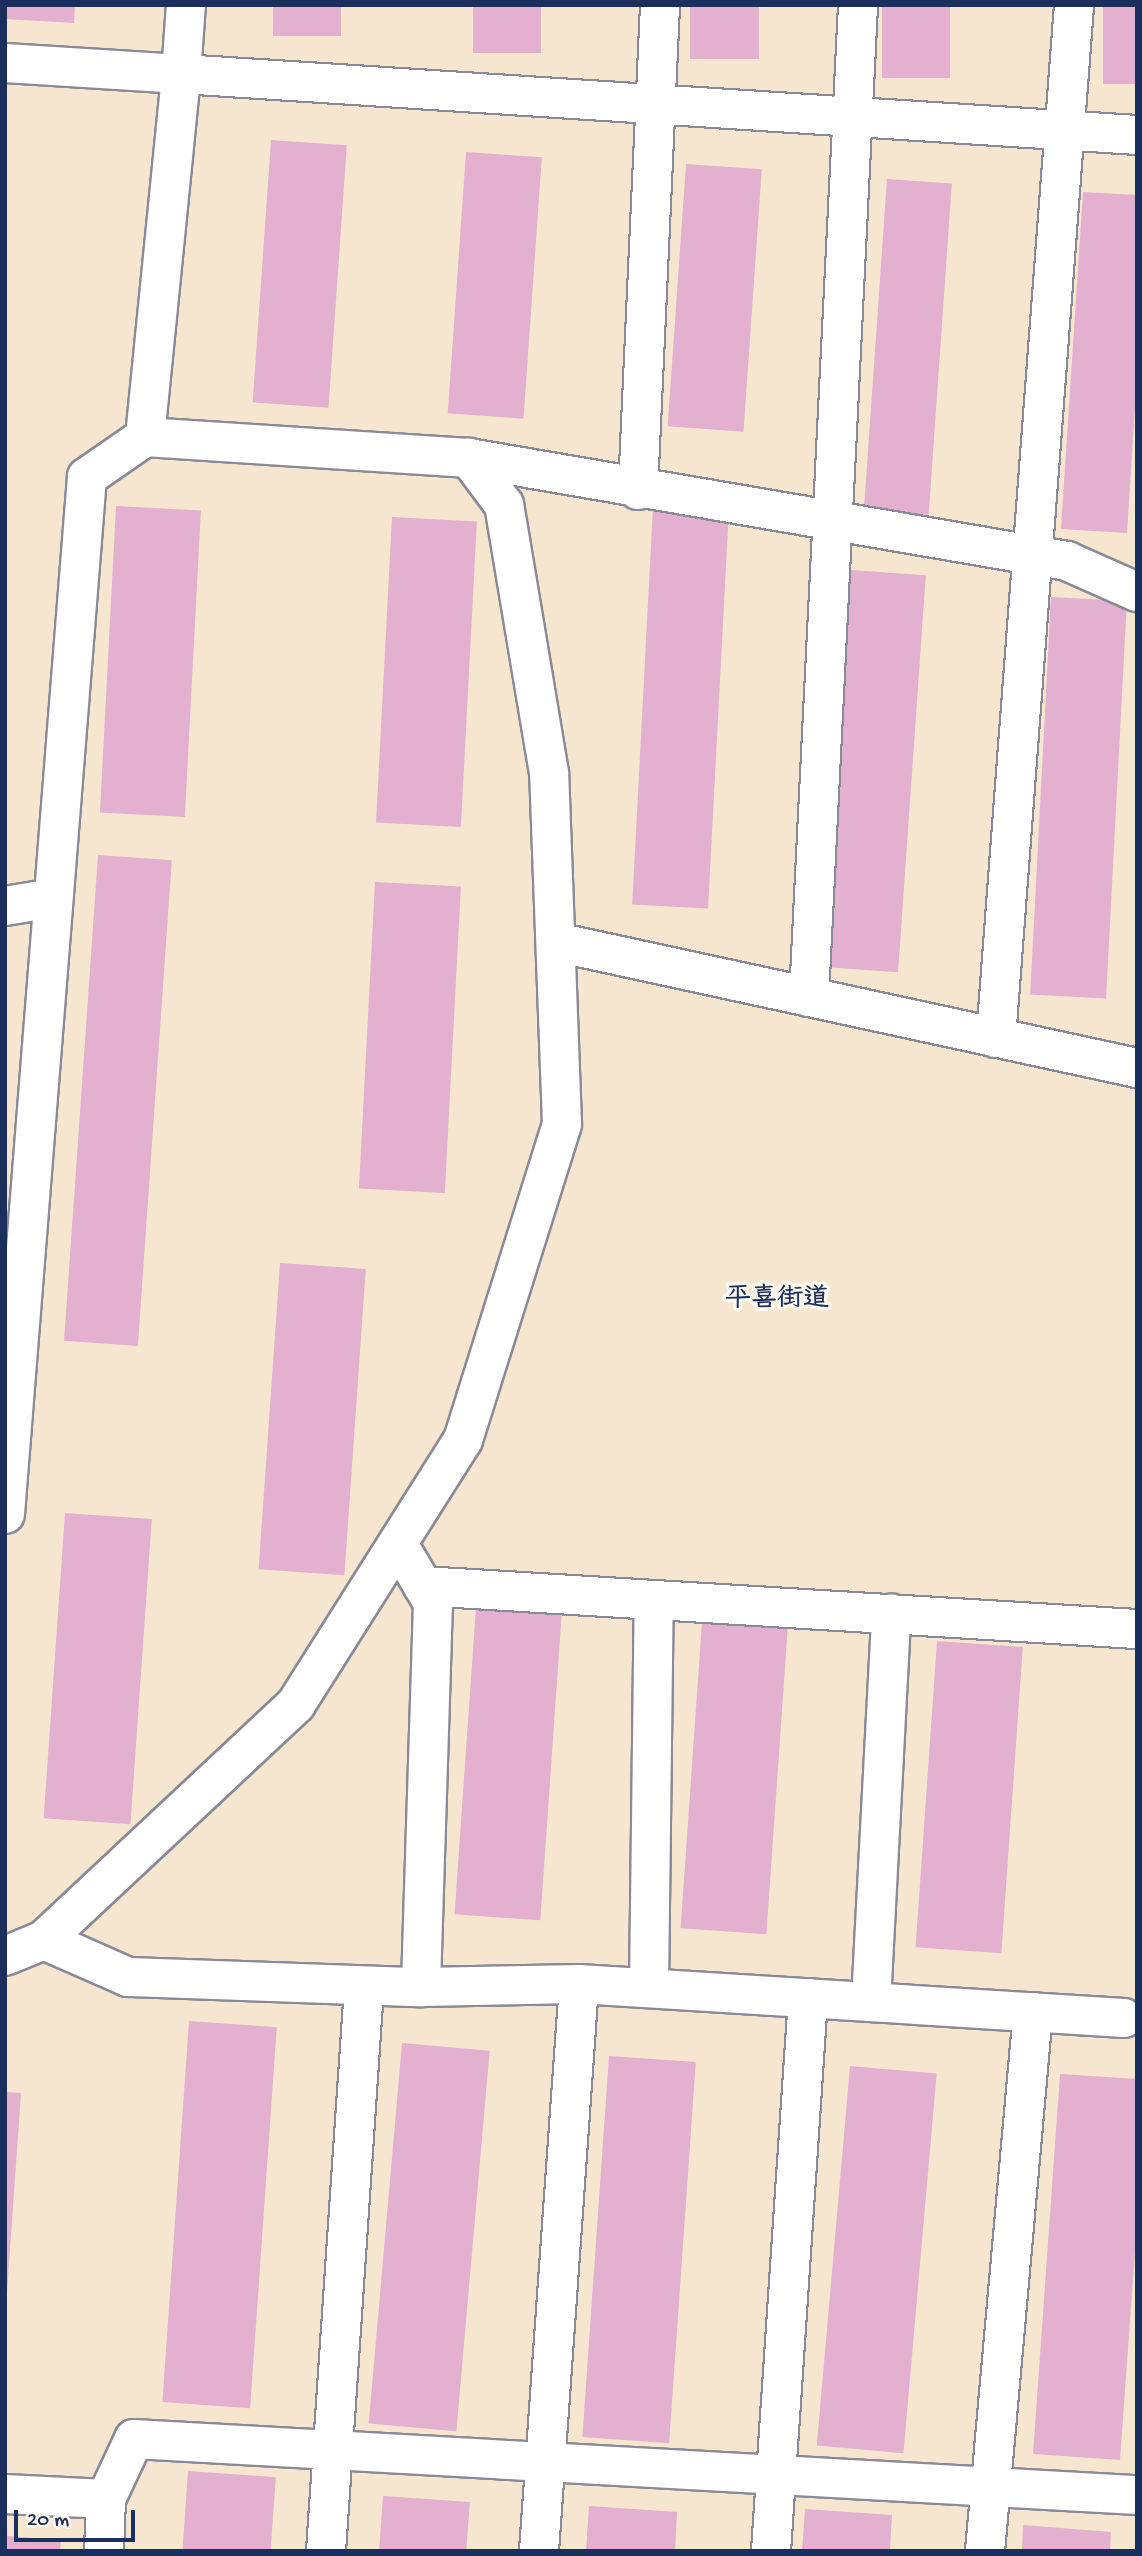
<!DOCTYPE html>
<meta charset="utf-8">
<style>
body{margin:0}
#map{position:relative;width:1142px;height:2556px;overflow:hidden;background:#f6e6d0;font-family:"Gochi Hand","LXGW WenKai TC",sans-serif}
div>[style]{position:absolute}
.building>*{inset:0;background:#e3b0cf;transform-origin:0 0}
.roads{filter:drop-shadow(2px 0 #888a97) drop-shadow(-2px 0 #888a97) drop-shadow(0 2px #888a97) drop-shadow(0 -2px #888a97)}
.minor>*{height:38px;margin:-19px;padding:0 19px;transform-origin:19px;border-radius:19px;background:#fff}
span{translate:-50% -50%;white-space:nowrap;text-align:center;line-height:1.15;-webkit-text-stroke:7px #fbf7ec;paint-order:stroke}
.district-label{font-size:26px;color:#1b2f5e;font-weight:700}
.frame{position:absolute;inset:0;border:7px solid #1b2f5e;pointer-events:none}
.scale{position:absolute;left:14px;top:2510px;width:121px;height:32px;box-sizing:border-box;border:4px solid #1b2f5e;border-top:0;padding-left:9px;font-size:21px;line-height:24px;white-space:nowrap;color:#1b2f5e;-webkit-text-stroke:5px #fbf7ec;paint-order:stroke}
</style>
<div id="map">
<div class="building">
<i style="clip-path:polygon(6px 5px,75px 5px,74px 23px,5px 19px)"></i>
<i style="left:273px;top:5px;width:68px;height:31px"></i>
<i style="left:473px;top:5px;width:68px;height:48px"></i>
<i style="left:690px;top:5px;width:69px;height:54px"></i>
<i style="left:882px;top:5px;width:68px;height:73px"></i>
<i style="left:1103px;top:5px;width:34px;height:79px"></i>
<i style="left:271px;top:140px;width:76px;height:263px;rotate:4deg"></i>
<i style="left:466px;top:152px;width:76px;height:262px;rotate:4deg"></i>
<i style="left:686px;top:164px;width:76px;height:263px;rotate:4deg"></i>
<i style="left:887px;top:179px;width:65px;height:332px;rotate:4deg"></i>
<i style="clip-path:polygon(1083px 192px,1137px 195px,1137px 375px,1127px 533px,1061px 529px)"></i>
<i style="left:116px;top:506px;width:85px;height:307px;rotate:3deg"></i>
<i style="left:653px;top:507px;width:76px;height:398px;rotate:3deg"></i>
<i style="left:392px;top:517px;width:85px;height:306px;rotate:3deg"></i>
<i style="left:851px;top:570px;width:75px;height:398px;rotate:4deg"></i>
<i style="left:1051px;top:597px;width:76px;height:398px;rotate:3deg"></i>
<i style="left:98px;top:855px;width:74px;height:487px;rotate:4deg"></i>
<i style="left:375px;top:882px;width:86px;height:307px;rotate:3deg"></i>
<i style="left:280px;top:1263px;width:86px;height:307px;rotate:4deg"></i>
<i style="left:65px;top:1513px;width:87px;height:306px;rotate:4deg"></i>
<i style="left:476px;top:1607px;width:86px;height:308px;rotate:4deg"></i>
<i style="left:702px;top:1622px;width:86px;height:307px;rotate:4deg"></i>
<i style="left:937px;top:1641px;width:86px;height:307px;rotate:4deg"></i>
<i style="left:189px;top:2021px;width:88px;height:382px;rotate:4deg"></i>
<i style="left:402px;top:2043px;width:88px;height:382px;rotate:5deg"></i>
<i style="left:609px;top:2056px;width:87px;height:382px;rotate:4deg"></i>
<i style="left:850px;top:2066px;width:87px;height:381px;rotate:5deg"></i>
<i style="clip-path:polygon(1060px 2074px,1137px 2079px,1137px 2224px,1120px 2460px,1033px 2454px)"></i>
<i style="clip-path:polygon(5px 2092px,21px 2093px,7px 2292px,5px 2291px)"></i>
<i style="left:188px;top:2471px;width:88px;height:80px;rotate:4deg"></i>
<i style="left:383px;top:2496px;width:87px;height:55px;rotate:4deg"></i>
<i style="clip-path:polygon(589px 2506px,677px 2512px,675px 2551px,586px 2551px)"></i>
<i style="clip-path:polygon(805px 2509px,892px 2515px,890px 2551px,802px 2551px)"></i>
<i style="clip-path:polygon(1023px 2525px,1111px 2532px,1110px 2551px,1022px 2551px)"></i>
<i style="clip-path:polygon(5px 2536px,61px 2540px,60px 2551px,5px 2551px)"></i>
</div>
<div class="roads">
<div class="minor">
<i style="left:5px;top:63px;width:176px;rotate:3.6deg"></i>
<i style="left:181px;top:74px;width:69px;rotate:-85.9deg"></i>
<i style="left:469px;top:458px;width:607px;rotate:9.77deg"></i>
<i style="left:1067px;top:561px;width:77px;rotate:23.9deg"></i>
<i style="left:638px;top:490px;width:485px;rotate:-87.4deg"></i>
<i style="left:5px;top:906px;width:49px;rotate:-9.5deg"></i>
<i style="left:556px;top:942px;width:595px;rotate:12.24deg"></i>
<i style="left:809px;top:997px;width:993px;rotate:-87.17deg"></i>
<i style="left:996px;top:1038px;width:1036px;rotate:-85.68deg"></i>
<i style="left:5px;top:1514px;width:1040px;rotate:-85.48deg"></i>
<i style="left:87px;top:477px;width:70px;rotate:-34.6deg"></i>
<i style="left:145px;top:437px;width:365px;rotate:-84.3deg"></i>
<i style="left:181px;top:74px;width:958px;rotate:3.65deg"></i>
<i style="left:398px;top:1544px;width:69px;rotate:59.3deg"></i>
<i style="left:433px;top:1603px;width:384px;rotate:91.8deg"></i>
<i style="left:421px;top:1987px;width:158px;rotate:-1.1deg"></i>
<i style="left:579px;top:1984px;width:546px;rotate:3.57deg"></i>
<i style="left:423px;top:1586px;width:715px;rotate:3.45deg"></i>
<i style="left:44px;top:1940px;width:92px;rotate:23.8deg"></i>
<i style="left:128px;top:1977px;width:293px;rotate:2deg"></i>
<i style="left:5px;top:1956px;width:42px;rotate:-22.3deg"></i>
<i style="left:44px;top:1940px;width:345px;rotate:-43.1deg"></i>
<i style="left:296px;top:1704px;width:312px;rotate:-57.7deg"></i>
<i style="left:463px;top:1440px;width:331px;rotate:-72.6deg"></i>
<i style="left:562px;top:1124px;width:351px;rotate:-92.1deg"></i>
<i style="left:549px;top:773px;width:272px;rotate:-99.5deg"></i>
<i style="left:504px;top:505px;width:59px;rotate:-126.7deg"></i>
<i style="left:469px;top:458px;width:325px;rotate:-176.3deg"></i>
<i style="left:649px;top:1988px;width:388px;rotate:-89.3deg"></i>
<i style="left:871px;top:2002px;width:389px;rotate:-87deg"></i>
<i style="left:5px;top:2494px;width:101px;rotate:2.8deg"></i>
<i style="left:106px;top:2499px;width:66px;rotate:-65deg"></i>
<i style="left:134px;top:2439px;width:1005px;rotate:3.2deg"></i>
<i style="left:104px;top:2551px;width:52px;rotate:-87.8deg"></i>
<i style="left:326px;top:2551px;width:564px;rotate:-86.14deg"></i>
<i style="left:539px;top:2551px;width:568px;rotate:-85.96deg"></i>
<i style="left:771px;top:2551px;width:554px;rotate:-86.17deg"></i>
<i style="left:985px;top:2551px;width:541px;rotate:-84.91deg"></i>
</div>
</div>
<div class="district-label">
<span style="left:777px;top:1301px">平喜街道</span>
</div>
<div class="frame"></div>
<div class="scale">20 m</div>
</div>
